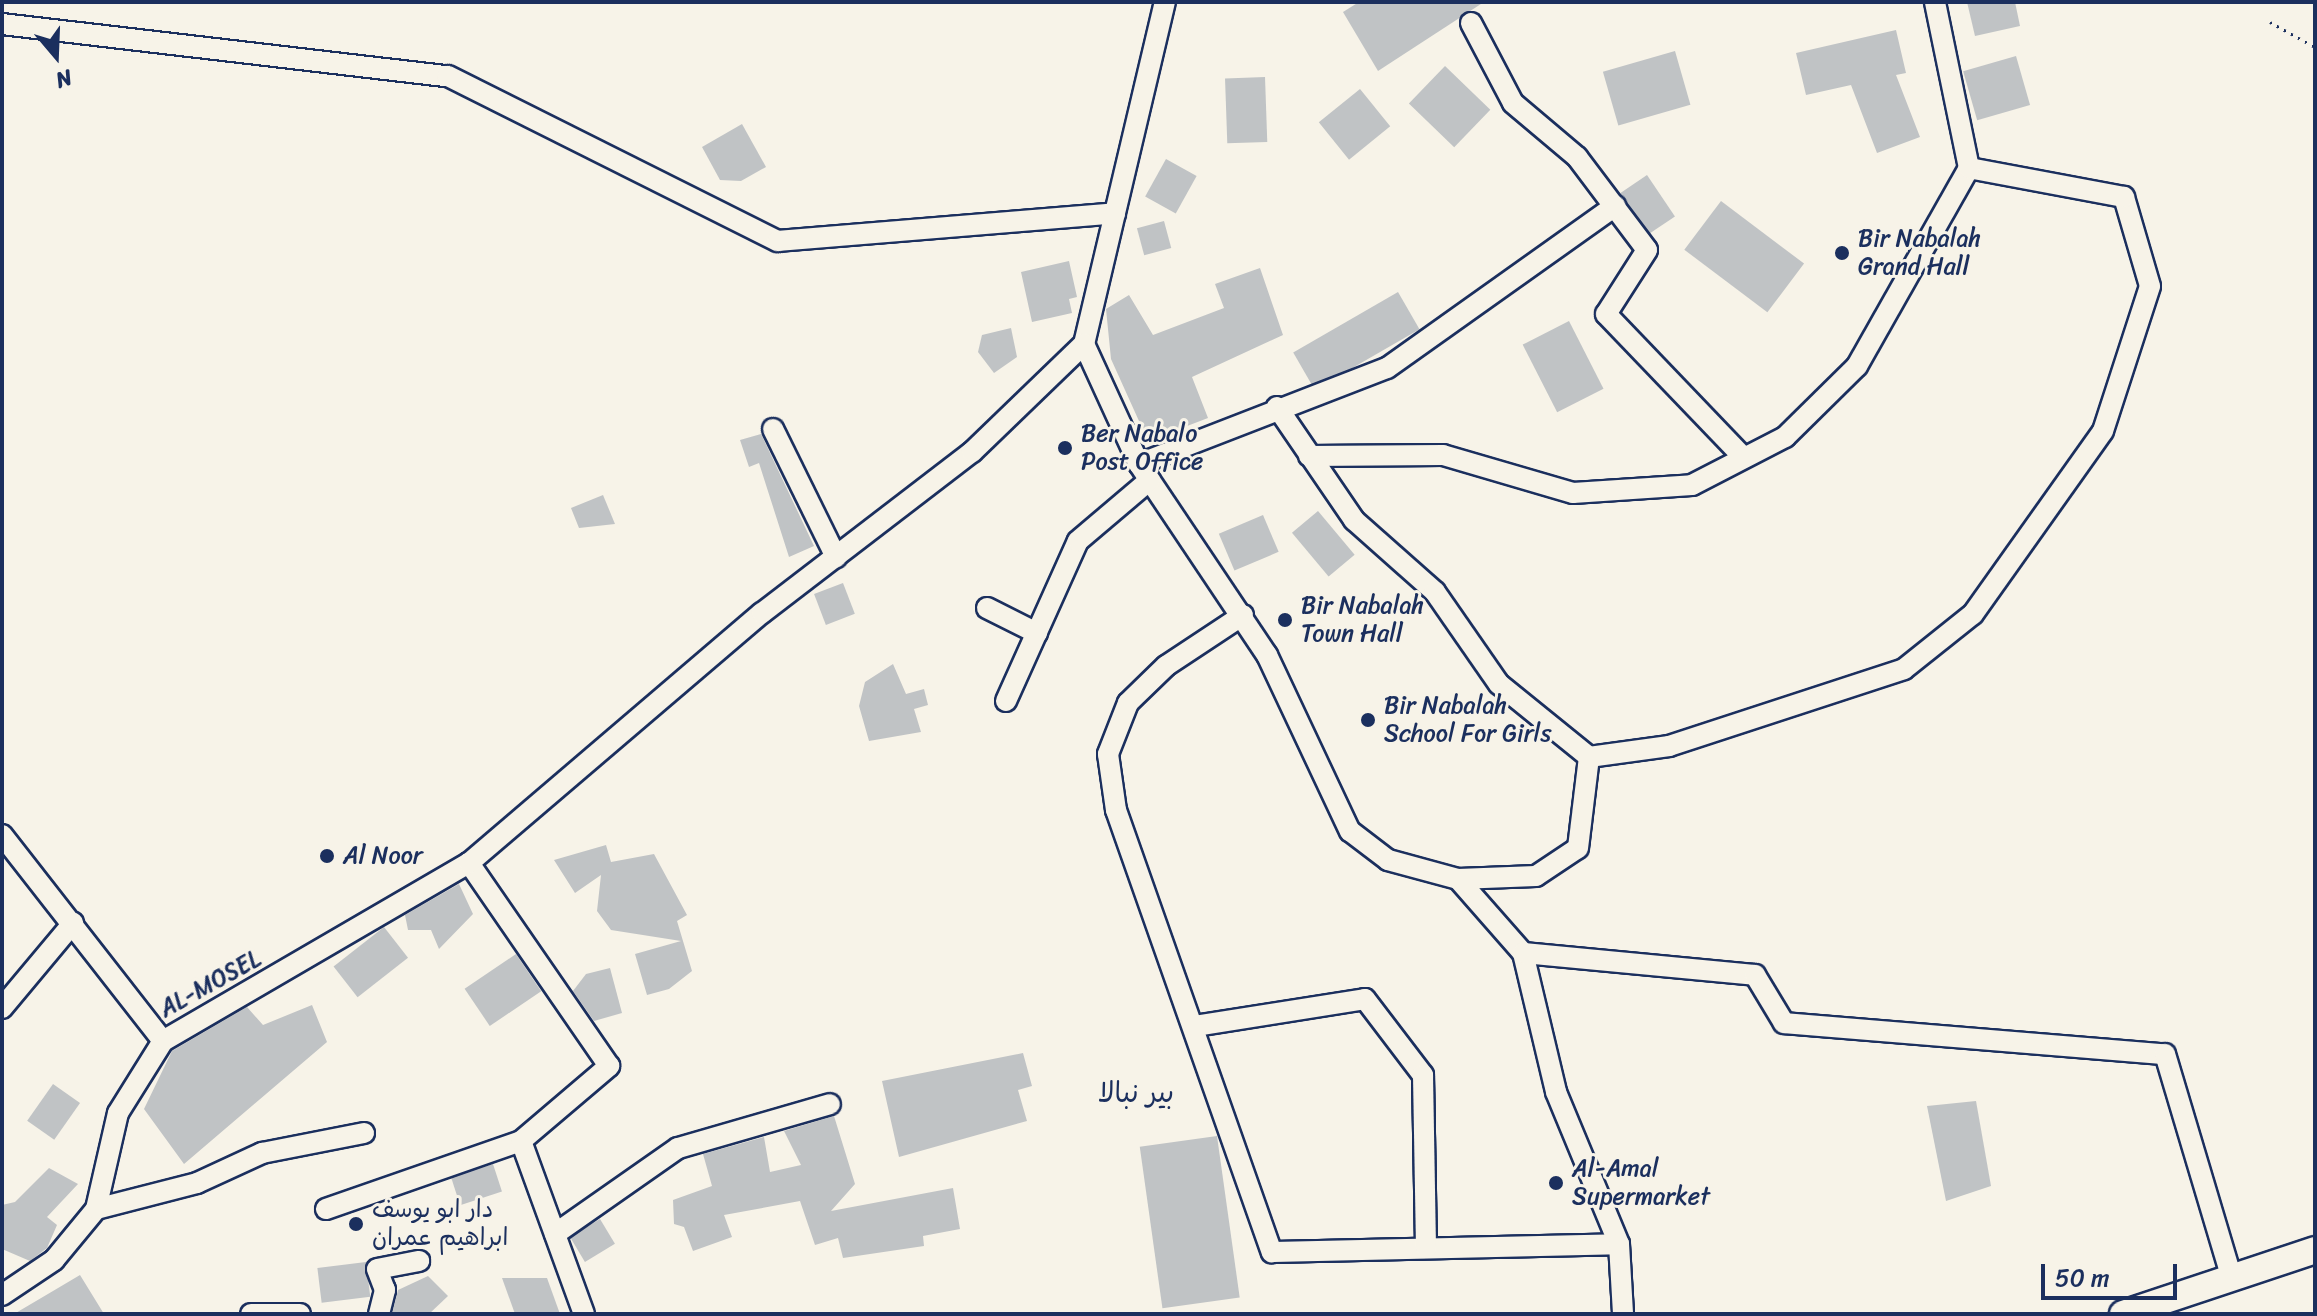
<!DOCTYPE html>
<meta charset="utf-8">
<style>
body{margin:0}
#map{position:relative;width:2317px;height:1316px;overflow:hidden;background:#f7f3e8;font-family:Sriracha,"Playpen Sans Arabic",sans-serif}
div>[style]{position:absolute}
.building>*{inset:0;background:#c0c3c5;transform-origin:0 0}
.path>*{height:3px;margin-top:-1.5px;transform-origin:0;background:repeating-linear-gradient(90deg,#1b2f5e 0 2px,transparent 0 8px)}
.roads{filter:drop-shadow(2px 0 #1b2f5e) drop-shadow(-2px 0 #1b2f5e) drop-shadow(0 2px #1b2f5e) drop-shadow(0 -2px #1b2f5e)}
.minor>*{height:20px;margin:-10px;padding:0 10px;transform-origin:10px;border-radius:10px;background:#f7f3e8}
.tertiary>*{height:26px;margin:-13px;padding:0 13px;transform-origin:13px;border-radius:13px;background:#f7f3e8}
.dots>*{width:22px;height:22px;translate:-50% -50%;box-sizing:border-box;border:4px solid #f7f3e8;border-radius:50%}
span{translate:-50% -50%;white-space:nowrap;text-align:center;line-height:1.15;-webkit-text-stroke:6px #f7f3e8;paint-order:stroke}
.poi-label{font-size:24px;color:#1b2f5e}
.left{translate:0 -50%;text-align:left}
.street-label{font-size:24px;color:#1b2f5e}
.quarter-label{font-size:28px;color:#1b2f5e}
.frame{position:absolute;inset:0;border:4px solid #1b2f5e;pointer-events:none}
.north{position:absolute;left:16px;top:16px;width:80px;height:80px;-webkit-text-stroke:6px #f7f3e8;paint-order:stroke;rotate:161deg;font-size:22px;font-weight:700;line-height:32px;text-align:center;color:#1b2f5e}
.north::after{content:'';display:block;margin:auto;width:28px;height:36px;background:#1b2f5e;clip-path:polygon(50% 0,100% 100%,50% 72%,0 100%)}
.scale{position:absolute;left:2041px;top:1264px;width:136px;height:36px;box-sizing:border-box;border:4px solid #1b2f5e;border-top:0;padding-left:10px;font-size:24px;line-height:28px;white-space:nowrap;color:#1b2f5e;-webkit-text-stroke:6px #f7f3e8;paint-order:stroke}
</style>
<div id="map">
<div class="building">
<i style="clip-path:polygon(1359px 2px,1484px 2px,1378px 71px,1343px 12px)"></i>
<i style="clip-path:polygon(1967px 2px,2015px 2px,2020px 26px,1975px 36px)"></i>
<i style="clip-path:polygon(1896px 30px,1906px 73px,1896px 75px,1920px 137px,1877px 153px,1851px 85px,1806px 95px,1796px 53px)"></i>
<i style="left:1675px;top:51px;width:56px;height:75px;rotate:74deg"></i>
<i style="left:2016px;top:56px;width:51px;height:55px;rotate:74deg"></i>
<i style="left:1445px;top:66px;width:63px;height:52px;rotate:44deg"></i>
<i style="left:1265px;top:77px;width:65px;height:40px;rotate:88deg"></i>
<i style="left:1360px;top:89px;width:48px;height:53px;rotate:51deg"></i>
<i style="clip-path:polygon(742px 124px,766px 167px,741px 181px,720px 180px,702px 147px)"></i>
<i style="left:1166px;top:159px;width:35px;height:43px;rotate:29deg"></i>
<i style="left:1647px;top:175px;width:50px;height:32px;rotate:56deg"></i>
<i style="left:1721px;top:201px;width:104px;height:61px;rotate:37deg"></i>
<i style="left:1164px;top:221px;width:28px;height:28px;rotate:75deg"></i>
<i style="clip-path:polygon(1069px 261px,1077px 297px,1069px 299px,1072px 313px,1032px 322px,1021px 272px)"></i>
<i style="clip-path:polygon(1260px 268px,1283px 335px,1192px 377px,1208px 418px,1148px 441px,1111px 359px,1106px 309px,1129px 295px,1153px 335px,1224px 308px,1215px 284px)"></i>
<i style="left:1398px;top:292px;width:43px;height:121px;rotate:60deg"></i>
<i style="left:1569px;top:321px;width:76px;height:52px;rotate:63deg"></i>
<i style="clip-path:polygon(1011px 328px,1017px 357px,994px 373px,978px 352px,982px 335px)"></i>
<i style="clip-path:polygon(761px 434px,814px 546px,789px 557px,759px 463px,749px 467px,740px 440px)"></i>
<i style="clip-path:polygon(603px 495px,615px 524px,579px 528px,571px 508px)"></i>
<i style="left:1318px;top:511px;width:57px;height:34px;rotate:50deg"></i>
<i style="left:1263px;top:515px;width:40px;height:48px;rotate:67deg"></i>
<i style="left:843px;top:583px;width:33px;height:31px;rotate:69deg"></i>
<i style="clip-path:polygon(893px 664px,906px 694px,924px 689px,928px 705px,914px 709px,921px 732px,869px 741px,859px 706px,865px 682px)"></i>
<i style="clip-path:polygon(606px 845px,611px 862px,654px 854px,687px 915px,677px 921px,692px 971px,669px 989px,647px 995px,635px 954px,681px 941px,611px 930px,597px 911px,601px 875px,575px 893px,554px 860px)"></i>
<i style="clip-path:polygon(459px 884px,473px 914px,439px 949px,431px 930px,408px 930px,405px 915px)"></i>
<i style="left:384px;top:927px;width:39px;height:64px;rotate:52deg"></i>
<i style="left:516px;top:954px;width:45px;height:62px;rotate:56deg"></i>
<i style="clip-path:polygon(610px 968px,622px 1013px,594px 1021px,573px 991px,586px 974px)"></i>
<i style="clip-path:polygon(312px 1005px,327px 1042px,184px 1164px,144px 1109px,172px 1051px,247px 1007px,263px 1025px)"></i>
<i style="clip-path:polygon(1023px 1053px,1032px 1086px,1018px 1090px,1027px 1121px,899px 1157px,882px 1081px)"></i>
<i style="left:53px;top:1084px;width:33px;height:45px;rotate:35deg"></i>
<i style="clip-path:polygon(1976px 1101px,1991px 1186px,1946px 1201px,1927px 1106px)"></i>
<i style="clip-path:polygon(834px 1116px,855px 1184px,831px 1211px,953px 1188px,960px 1229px,923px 1236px,924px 1246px,843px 1258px,838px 1238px,815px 1245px,800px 1201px,724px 1215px,732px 1237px,693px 1251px,684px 1227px,674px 1224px,673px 1200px,712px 1186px,703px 1154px,764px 1137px,770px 1172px,801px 1165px,784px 1131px)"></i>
<i style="left:1217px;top:1136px;width:163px;height:78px;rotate:82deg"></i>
<i style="left:493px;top:1164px;width:29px;height:44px;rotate:72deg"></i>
<i style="clip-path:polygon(49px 1168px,78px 1184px,47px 1217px,57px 1225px,47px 1248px,30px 1261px,2px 1249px,2px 1205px,15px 1202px)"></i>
<i style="left:600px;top:1219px;width:29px;height:35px;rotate:59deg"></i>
<i style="left:366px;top:1262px;width:35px;height:49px;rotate:83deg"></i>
<i style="clip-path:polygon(80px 1275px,104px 1314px,14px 1314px,53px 1291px)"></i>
<i style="clip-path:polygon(428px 1276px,448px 1296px,429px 1314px,392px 1314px,398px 1290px)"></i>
<i style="clip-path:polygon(502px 1278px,547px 1278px,560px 1314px,515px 1314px)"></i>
</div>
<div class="path">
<i style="left:2270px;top:22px;width:51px;rotate:29.1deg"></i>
</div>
<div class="roads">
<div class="minor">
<i style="left:1471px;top:23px;width:90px;rotate:62.3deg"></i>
<i style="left:1513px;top:103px;width:84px;rotate:40.2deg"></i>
<i style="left:1577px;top:157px;width:116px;rotate:53deg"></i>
<i style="left:1647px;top:250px;width:76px;rotate:122.6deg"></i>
<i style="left:1606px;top:314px;width:198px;rotate:46.2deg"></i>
<i style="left:2px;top:24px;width:449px;rotate:6.7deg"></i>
<i style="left:448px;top:76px;width:369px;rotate:26.6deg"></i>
<i style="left:778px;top:241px;width:338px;rotate:-4.7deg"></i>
<i style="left:1115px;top:213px;width:217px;rotate:-76.7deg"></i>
<i style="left:1115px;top:213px;width:135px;rotate:103.3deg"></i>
<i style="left:1084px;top:344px;width:132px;rotate:65.4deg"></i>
<i style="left:1139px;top:464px;width:230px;rotate:56.2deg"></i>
<i style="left:1267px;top:655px;width:195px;rotate:64.8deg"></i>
<i style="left:1350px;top:831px;width:48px;rotate:37.3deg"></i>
<i style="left:1388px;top:860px;width:73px;rotate:15.2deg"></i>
<i style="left:1458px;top:879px;width:78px;rotate:-2.2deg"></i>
<i style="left:1536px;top:876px;width:50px;rotate:-33.7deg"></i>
<i style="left:1578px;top:848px;width:92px;rotate:-83.1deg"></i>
<i style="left:1277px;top:407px;width:137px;rotate:55.7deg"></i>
<i style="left:1354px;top:520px;width:108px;rotate:41.6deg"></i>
<i style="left:1435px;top:592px;width:112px;rotate:55.2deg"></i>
<i style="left:1499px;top:684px;width:116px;rotate:39deg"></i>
<i style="left:1589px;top:757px;width:81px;rotate:-7.8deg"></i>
<i style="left:1669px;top:746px;width:247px;rotate:-18.1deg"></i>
<i style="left:1904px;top:669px;width:88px;rotate:-38.6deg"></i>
<i style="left:1973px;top:614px;width:224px;rotate:-54.6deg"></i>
<i style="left:2103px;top:431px;width:152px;rotate:-72deg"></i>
<i style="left:2150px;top:286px;width:93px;rotate:-106.3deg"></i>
<i style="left:2124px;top:197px;width:158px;rotate:-169.4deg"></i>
<i style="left:773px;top:429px;width:143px;rotate:63.8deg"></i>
<i style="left:1309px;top:456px;width:134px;rotate:-0.4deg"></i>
<i style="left:1443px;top:455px;width:135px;rotate:16.3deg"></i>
<i style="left:1573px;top:493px;width:119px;rotate:-3.8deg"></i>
<i style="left:1692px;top:485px;width:105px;rotate:-27.3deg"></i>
<i style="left:1785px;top:437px;width:101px;rotate:-44.6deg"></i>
<i style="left:1857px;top:366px;width:227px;rotate:-60.5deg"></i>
<i style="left:1969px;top:168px;width:169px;rotate:-101.6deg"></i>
<i style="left:1139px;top:464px;width:266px;rotate:-21.2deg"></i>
<i style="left:1387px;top:368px;width:280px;rotate:-35.4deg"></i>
<i style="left:987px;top:608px;width:56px;rotate:26.6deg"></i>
<i style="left:1243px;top:615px;width:92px;rotate:146.5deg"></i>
<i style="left:1166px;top:666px;width:53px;rotate:135.8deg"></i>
<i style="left:1128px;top:703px;width:55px;rotate:111.4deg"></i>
<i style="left:1108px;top:754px;width:57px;rotate:81.9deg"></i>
<i style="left:1116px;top:810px;width:469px;rotate:70.6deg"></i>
<i style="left:1272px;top:1252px;width:347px;rotate:-1.3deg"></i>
<i style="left:1006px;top:701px;width:175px;rotate:-65.8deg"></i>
<i style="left:1078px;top:541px;width:94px;rotate:-40.3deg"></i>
<i style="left:2px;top:835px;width:261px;rotate:52deg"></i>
<i style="left:1458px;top:879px;width:98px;rotate:48.7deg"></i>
<i style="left:1523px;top:953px;width:143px;rotate:76.6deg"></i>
<i style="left:1556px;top:1092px;width:165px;rotate:67.5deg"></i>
<i style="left:1619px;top:1244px;width:70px;rotate:86.7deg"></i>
<i style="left:1523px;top:953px;width:233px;rotate:5.4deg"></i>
<i style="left:1755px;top:975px;width:56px;rotate:58.9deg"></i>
<i style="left:1784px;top:1023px;width:382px;rotate:4.7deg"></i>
<i style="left:2165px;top:1054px;width:235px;rotate:73.4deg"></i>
<i style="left:2px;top:1008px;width:111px;rotate:-50.1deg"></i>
<i style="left:1195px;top:1026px;width:172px;rotate:-9deg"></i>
<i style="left:1365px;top:999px;width:96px;rotate:52.7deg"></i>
<i style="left:1423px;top:1075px;width:173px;rotate:89deg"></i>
<i style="left:96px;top:1209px;width:104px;rotate:-14.4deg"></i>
<i style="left:197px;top:1183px;width:72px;rotate:-24.8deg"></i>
<i style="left:262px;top:1153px;width:104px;rotate:-11.1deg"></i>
<i style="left:326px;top:1209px;width:207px;rotate:-19.2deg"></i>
<i style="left:555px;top:1234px;width:150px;rotate:-35deg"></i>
<i style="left:678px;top:1148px;width:158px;rotate:-16.1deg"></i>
<i style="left:2px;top:1295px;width:63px;rotate:-33.9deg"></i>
<i style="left:54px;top:1260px;width:66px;rotate:-50.5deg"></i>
<i style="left:96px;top:1209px;width:98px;rotate:-77.1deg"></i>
<i style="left:118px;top:1113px;width:85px;rotate:-58deg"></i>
<i style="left:163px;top:1041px;width:354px;rotate:-30.2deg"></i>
<i style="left:251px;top:1314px;width:49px"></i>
<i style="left:379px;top:1314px;width:25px;rotate:-76deg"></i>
<i style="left:385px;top:1290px;width:22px;rotate:-111deg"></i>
<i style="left:377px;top:1269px;width:43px;rotate:-10.8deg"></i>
<i style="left:584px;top:1314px;width:184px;rotate:-110deg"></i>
<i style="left:521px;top:1141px;width:116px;rotate:-40.4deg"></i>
<i style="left:609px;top:1066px;width:247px;rotate:-124.6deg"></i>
<i style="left:469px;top:863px;width:385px;rotate:-40.5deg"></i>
<i style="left:762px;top:613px;width:265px;rotate:-37.5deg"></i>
<i style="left:972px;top:452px;width:156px;rotate:-44deg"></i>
</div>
<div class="tertiary">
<i style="left:2123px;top:1314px;width:202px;rotate:-18.4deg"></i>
</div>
</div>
<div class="dots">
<i style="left:1842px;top:253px;background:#1b2f5e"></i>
<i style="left:1065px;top:448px;background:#1b2f5e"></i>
<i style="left:1285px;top:620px;background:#1b2f5e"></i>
<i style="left:1368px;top:720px;background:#1b2f5e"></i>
<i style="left:327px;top:856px;background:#1b2f5e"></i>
<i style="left:1556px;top:1183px;background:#1b2f5e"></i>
<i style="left:356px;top:1224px;background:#1b2f5e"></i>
</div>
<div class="poi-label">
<span class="left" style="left:1858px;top:253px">Bir Nabalah<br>Grand Hall</span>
<span class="left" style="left:1081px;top:448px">Ber Nabalo<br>Post Office</span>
<span class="left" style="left:1301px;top:620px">Bir Nabalah<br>Town Hall</span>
<span class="left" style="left:1384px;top:720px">Bir Nabalah<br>School For Girls</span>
<span class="left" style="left:343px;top:856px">Al Noor</span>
<span class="left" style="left:1572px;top:1183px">Al-Amal<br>Supermarket</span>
<span class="left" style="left:372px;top:1224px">دار ابو يوسف<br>ابراهيم عمران</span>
</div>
<div class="street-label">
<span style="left:210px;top:984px;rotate:-29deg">AL-MOSEL</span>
</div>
<div class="quarter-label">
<span style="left:1136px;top:1093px">بير نبالا</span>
</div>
<div class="frame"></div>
<div class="north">N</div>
<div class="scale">50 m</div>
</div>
